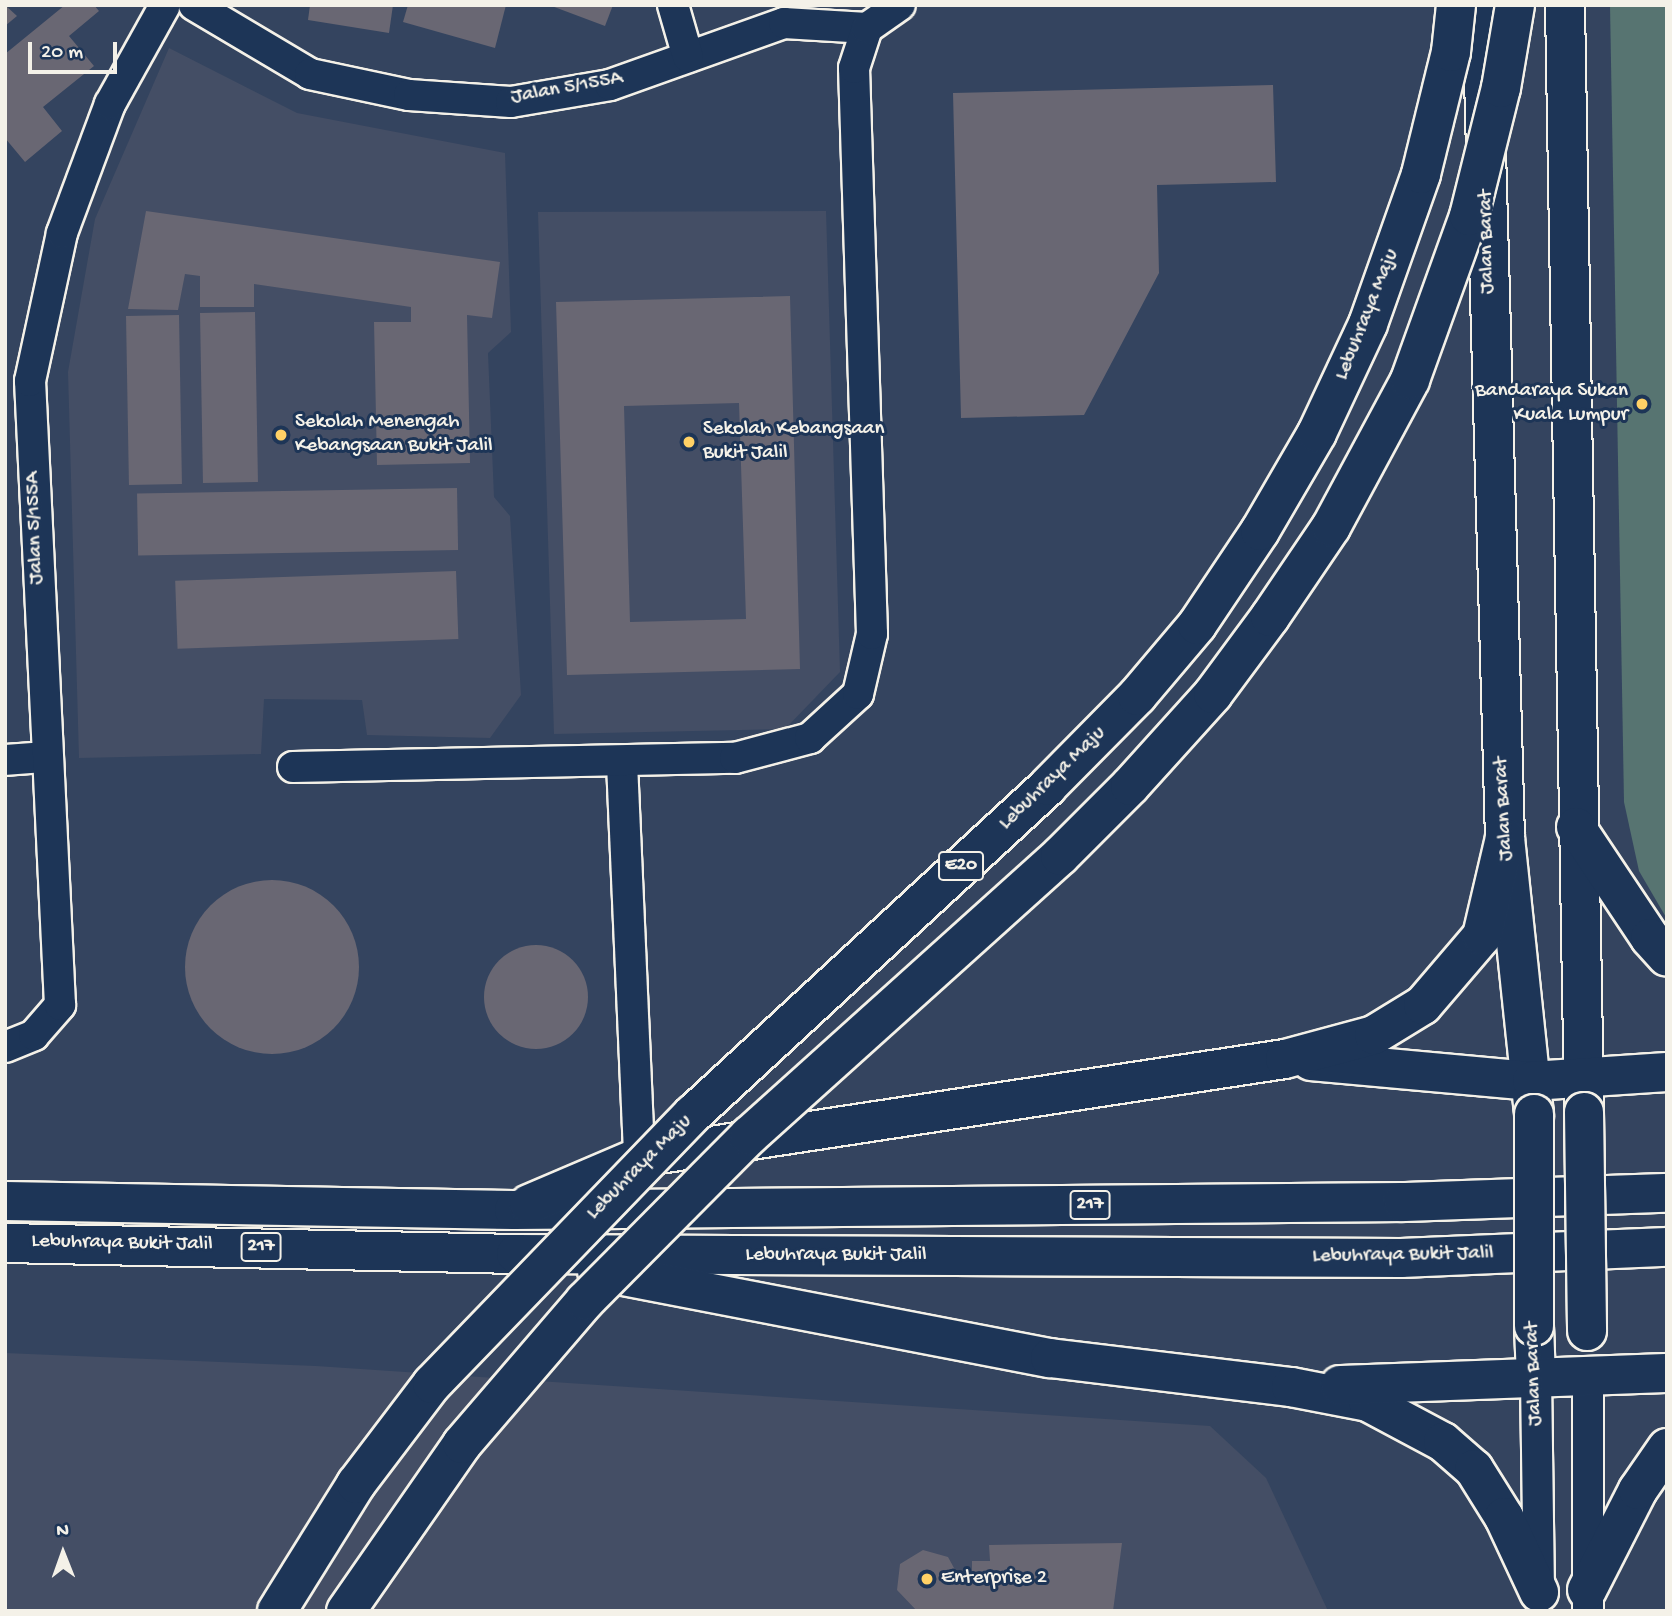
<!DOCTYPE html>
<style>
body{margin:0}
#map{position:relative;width:1672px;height:1616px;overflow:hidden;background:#34445f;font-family:"Gochi Hand",sans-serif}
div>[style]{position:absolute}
.built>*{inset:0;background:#444e65}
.green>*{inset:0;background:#577471}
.building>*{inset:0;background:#696773;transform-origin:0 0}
.round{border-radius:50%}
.roads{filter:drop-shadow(2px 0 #f4f1e8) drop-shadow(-2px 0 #f4f1e8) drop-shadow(0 2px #f4f1e8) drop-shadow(0 -2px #f4f1e8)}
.minor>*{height:30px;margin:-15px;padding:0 15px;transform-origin:15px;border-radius:15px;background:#1d3557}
.major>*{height:38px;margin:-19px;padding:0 19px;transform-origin:19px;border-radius:19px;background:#1d3557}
.highway>*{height:38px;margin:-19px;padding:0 19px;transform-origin:19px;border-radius:19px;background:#1d3557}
.bridges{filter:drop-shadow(2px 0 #f4f1e8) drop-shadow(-2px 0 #f4f1e8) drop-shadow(0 2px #f4f1e8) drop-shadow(0 -2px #f4f1e8)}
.major-bridge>*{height:38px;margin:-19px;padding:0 19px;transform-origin:19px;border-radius:19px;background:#1d3557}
.highway-bridge>*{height:38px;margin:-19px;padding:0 19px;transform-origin:19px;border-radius:19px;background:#1d3557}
.dots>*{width:19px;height:19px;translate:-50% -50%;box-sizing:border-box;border:4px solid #1d3557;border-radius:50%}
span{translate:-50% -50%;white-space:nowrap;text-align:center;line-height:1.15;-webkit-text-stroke:6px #1d3557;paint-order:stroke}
.shield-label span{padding:2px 5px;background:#1d3557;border:2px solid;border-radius:5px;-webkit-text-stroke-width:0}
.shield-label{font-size:19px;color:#f4f1e8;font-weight:700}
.street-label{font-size:21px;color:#f4f1e8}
.poi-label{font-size:21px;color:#f4f1e8}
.right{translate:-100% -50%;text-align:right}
.left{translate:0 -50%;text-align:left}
.frame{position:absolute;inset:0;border:7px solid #f4f1e8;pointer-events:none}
.north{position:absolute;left:28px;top:1518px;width:70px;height:70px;-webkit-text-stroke:5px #1d3557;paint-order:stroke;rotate:359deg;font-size:19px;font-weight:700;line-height:28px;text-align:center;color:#f4f1e8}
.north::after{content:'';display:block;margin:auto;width:24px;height:32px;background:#f4f1e8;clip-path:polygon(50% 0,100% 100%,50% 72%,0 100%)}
.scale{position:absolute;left:28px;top:42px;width:89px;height:32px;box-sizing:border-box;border:4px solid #f4f1e8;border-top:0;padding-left:9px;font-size:21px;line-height:24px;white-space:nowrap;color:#f4f1e8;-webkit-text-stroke:5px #1d3557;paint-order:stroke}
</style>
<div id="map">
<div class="built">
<i style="clip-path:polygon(169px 48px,297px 113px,505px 153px,511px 332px,488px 353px,494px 497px,510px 516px,521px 695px,490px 738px,367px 735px,362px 700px,264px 699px,261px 754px,79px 758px,68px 372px,95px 219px)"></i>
<i style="clip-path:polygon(826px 211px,840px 672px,785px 729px,554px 734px,538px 212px)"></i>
<i style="clip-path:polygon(5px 1353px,316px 1366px,1210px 1426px,1266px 1478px,1328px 1611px,5px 1611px)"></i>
</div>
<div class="green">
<i style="clip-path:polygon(1610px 5px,1667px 5px,1667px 919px,1639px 871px,1624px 802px)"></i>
</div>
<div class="building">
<i style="clip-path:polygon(5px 5px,17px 16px,5px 26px)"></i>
<i style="clip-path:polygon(65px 5px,94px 5px,99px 11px,69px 36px,94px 66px,43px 107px,62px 131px,25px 162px,5px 138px,5px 54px)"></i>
<i style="clip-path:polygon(310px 5px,393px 5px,389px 33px,308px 20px)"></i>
<i style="clip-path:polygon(408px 5px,506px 5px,495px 48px,403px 22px)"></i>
<i style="clip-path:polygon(549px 5px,613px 5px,605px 26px)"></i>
<i style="clip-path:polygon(1273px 85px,1276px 182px,1157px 185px,1159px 273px,1084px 415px,961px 418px,953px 93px)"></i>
<i style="clip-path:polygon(146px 211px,500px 262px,492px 318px,467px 315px,470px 463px,377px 465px,374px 322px,411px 322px,411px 307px,254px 284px,254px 307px,200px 307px,200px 276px,185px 274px,178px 310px,128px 309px)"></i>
<i style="clip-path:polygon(evenodd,790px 296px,800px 669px,567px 675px,556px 302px,790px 296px,739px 403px,746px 619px,630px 622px,624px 406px,739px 403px)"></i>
<i style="left:255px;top:312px;width:170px;height:55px;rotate:89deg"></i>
<i style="left:179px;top:315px;width:169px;height:53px;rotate:89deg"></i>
<i style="left:457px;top:488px;width:62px;height:320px;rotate:89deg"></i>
<i style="left:456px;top:571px;width:68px;height:281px;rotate:88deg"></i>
<i class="round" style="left:185px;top:880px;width:174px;height:174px"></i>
<i class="round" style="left:484px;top:945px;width:104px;height:104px"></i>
<i style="clip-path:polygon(1122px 1543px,1113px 1611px,917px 1611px,897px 1590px,900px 1564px,923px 1550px,948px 1557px,959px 1577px,972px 1577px,972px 1561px,990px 1561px,989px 1545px)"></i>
</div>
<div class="roads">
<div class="minor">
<i style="left:194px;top:5px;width:135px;rotate:30.7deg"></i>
<i style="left:310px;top:74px;width:101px;rotate:12deg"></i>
<i style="left:409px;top:95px;width:102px;rotate:3.9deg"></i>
<i style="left:511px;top:102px;width:100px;rotate:-9.7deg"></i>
<i style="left:610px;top:85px;width:185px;rotate:-19.6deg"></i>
<i style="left:784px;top:23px;width:83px;rotate:3.4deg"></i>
<i style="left:673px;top:5px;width:54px;rotate:73.9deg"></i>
<i style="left:5px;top:760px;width:40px;rotate:-4.3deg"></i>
<i style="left:622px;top:763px;width:394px;rotate:87.5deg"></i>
<i style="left:293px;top:767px;width:442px;rotate:-1.2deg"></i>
<i style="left:735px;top:758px;width:78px;rotate:-14.9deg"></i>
<i style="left:810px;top:738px;width:65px;rotate:-42.5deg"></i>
<i style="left:858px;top:694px;width:62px;rotate:-76.9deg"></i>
<i style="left:872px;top:634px;width:566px;rotate:-91.82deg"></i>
<i style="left:854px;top:68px;width:42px;rotate:-72deg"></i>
<i style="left:867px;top:28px;width:40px;rotate:-34.9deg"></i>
<i style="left:5px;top:1047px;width:31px;rotate:-22deg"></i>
<i style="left:34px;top:1035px;width:40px;rotate:-49deg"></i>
<i style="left:60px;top:1005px;width:625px;rotate:-92.75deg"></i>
<i style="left:30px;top:381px;width:151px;rotate:-77.8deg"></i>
<i style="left:62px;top:233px;width:138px;rotate:-69.6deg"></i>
<i style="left:110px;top:104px;width:113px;rotate:-60.9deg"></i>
<i style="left:1536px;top:1378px;width:208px;rotate:89.2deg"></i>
<i style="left:1588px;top:1611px;width:235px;rotate:-90deg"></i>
</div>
<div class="major">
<i style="left:1482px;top:5px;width:833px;rotate:88.42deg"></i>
<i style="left:1505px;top:838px;width:278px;rotate:84deg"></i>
<i style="left:1565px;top:5px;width:1104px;rotate:89.01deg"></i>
<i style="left:1534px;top:1326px;width:52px;rotate:87.8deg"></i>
</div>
<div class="highway">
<i style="left:1576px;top:827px;width:133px;rotate:56.3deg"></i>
<i style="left:1650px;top:938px;width:25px;rotate:48deg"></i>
<i style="left:1311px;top:1061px;width:222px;rotate:5.2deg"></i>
<i style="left:1532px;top:1081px;width:135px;rotate:-3.8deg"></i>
<i style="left:5px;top:1201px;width:509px;rotate:1.01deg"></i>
<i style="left:514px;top:1210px;width:889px;rotate:-0.52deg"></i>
<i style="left:1403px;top:1202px;width:264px;rotate:-2deg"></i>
<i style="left:529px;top:1204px;width:120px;rotate:-23.1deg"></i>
<i style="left:639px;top:1157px;width:653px;rotate:-8.63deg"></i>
<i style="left:1285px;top:1059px;width:92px;rotate:-15.1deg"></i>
<i style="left:1374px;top:1035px;width:57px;rotate:-31.5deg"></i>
<i style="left:1423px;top:1005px;width:91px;rotate:-49.5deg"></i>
<i style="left:1482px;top:936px;width:101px;rotate:-76.8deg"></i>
<i style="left:5px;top:1243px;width:511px;rotate:1.23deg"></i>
<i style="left:516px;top:1254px;width:885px;rotate:0.26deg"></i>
<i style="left:1401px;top:1258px;width:266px;rotate:-2.4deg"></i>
<i style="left:597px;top:1271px;width:461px;rotate:10.9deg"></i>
<i style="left:1050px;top:1358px;width:243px;rotate:6.9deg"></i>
<i style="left:1291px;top:1387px;width:78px;rotate:11deg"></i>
<i style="left:1368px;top:1402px;width:85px;rotate:28.1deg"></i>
<i style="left:1443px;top:1442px;width:41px;rotate:41.1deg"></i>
<i style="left:1474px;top:1469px;width:57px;rotate:58deg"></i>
<i style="left:1504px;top:1517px;width:83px;rotate:65deg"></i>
<i style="left:1340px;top:1385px;width:327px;rotate:-2.1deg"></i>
<i style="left:1587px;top:1590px;width:112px;rotate:-63deg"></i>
<i style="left:1638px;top:1490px;width:51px;rotate:-55.4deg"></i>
</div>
</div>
<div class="bridges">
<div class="major-bridge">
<i style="left:1584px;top:1112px;width:219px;rotate:89.2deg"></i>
<i style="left:1534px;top:1326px;width:212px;rotate:-90deg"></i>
</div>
<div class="highway-bridge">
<i style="left:277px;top:1611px;width:150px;rotate:-58.1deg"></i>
<i style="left:356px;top:1484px;width:126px;rotate:-52.8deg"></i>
<i style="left:432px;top:1384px;width:376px;rotate:-46deg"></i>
<i style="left:693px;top:1114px;width:483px;rotate:-42.7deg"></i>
<i style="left:1048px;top:786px;width:127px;rotate:-45.3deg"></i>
<i style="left:1137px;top:696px;width:93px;rotate:-49.8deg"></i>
<i style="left:1197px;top:625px;width:113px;rotate:-56.2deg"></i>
<i style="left:1260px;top:531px;width:113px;rotate:-59.8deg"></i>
<i style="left:1317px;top:433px;width:120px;rotate:-64.9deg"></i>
<i style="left:1368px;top:324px;width:159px;rotate:-70.5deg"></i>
<i style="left:1421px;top:174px;width:126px;rotate:-76.2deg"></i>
<i style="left:1451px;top:52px;width:47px;rotate:-83.9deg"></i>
<i style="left:346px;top:1611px;width:203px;rotate:-55.2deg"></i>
<i style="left:462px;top:1444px;width:189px;rotate:-49.3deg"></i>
<i style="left:585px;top:1301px;width:233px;rotate:-45.2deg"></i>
<i style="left:749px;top:1136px;width:418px;rotate:-42deg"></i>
<i style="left:1060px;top:856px;width:99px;rotate:-45deg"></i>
<i style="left:1130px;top:786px;width:124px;rotate:-47.9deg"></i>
<i style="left:1213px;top:694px;width:96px;rotate:-53.5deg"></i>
<i style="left:1270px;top:617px;width:109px;rotate:-55.9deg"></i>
<i style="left:1331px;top:527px;width:167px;rotate:-61.7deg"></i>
<i style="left:1410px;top:380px;width:174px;rotate:-70.2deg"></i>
<i style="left:1469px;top:216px;width:132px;rotate:-76deg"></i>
<i style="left:1501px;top:88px;width:84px;rotate:-80.4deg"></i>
</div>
</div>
<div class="dots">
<i style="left:1642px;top:404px;background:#ffd166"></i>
<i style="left:281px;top:435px;background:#ffd166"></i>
<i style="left:689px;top:442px;background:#ffd166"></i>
<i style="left:927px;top:1579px;background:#ffd166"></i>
</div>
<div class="shield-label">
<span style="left:961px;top:866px">E20</span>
<span style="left:1090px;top:1205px">217</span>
<span style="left:261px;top:1247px">217</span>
</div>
<div class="street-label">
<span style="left:567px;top:89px;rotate:-10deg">Jalan 5/155A</span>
<span style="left:1488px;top:242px;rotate:-91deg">Jalan Barat</span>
<span style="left:1368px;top:315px;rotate:-68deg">Lebuhraya Maju</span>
<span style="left:36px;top:528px;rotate:-92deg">Jalan 5/155A</span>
<span style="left:1053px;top:779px;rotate:-44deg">Lebuhraya Maju</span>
<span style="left:1505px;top:809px;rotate:-93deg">Jalan Barat</span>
<span style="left:640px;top:1168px;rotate:-45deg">Lebuhraya Maju</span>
<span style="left:122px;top:1244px;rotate:1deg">Lebuhraya Bukit Jalil</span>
<span style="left:836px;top:1256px">Lebuhraya Bukit Jalil</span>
<span style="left:1403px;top:1256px;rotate:-1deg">Lebuhraya Bukit Jalil</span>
<span style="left:1535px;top:1374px;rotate:-92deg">Jalan Barat</span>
</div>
<div class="poi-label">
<span class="right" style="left:1628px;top:404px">Bandaraya Sukan<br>Kuala Lumpur</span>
<span class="left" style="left:295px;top:435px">Sekolah Menengah<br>Kebangsaan Bukit Jalil</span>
<span class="left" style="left:703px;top:442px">Sekolah Kebangsaan<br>Bukit Jalil</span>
<span class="left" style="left:941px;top:1579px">Enterprise 2</span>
</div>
<div class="frame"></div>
<div class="north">N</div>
<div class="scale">20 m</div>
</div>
